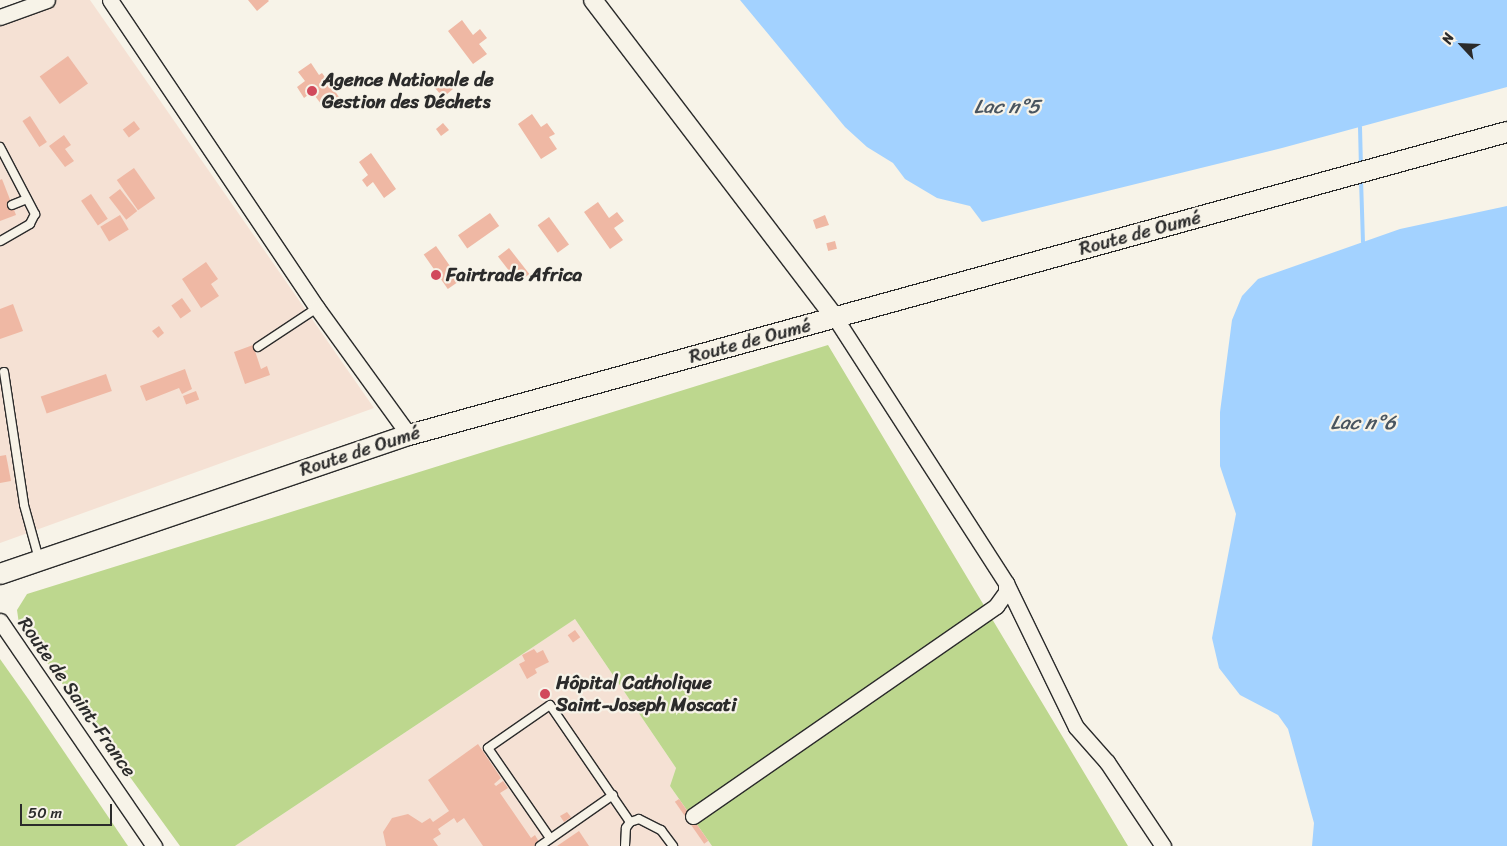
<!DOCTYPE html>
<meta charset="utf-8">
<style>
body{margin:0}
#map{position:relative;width:1507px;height:846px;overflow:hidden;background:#f7f3e8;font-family:Sriracha,sans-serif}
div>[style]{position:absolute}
.built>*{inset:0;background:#f5e1d4}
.green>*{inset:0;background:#bdd78e}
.water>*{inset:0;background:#a3d2ff}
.stream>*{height:4px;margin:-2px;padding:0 2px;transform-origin:2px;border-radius:2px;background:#a3d2ff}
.building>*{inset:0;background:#efb8a4;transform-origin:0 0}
.roads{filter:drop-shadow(1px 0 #2b2b2b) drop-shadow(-1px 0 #2b2b2b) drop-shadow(0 1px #2b2b2b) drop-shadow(0 -1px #2b2b2b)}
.service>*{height:8px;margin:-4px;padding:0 4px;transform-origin:4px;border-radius:4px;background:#f7f3e8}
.minor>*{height:15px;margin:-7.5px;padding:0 7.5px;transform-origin:7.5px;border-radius:7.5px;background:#f7f3e8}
.tertiary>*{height:18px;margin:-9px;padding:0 9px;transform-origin:9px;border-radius:9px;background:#f7f3e8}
.secondary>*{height:20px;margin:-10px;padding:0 10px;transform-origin:10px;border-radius:10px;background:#f7f3e8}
.dots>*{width:14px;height:14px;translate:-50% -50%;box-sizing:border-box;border:2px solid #f7f3e8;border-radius:50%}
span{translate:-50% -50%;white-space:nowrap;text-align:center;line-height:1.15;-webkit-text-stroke:4.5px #f7f3e8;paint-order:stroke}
.poi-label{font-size:19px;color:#2b2b2b;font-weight:700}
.left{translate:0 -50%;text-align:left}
.street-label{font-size:19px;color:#2b2b2b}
.water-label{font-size:20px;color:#495560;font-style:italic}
.north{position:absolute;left:1437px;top:20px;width:50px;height:50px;-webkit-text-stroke:4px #f7f3e8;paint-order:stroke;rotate:295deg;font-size:14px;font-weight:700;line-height:20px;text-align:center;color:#2b2b2b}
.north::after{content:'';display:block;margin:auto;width:18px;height:22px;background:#2b2b2b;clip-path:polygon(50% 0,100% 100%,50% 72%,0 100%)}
.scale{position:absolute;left:20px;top:804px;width:92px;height:22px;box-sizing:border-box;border:2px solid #2b2b2b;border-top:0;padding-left:6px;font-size:15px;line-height:18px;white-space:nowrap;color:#2b2b2b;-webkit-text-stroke:4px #f7f3e8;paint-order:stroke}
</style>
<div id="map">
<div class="built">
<i style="clip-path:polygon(53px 0,90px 0,374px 408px,0 543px,0 20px)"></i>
<i style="clip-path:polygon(575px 619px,676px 768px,670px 786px,712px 846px,235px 846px)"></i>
</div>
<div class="green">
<i style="clip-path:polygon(828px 345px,1128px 846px,712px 846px,670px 786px,676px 768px,575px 619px,235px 846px,180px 846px,19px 624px,17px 610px,27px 594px)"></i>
<i style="clip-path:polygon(0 659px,29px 700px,128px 846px,0 846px)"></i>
</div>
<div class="water">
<i style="clip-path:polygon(740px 0,1507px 0,1507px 87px,1282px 148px,982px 222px,970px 206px,937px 198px,905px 179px,893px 163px,867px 147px,845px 127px)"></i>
<i style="clip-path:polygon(1507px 206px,1507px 846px,1312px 846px,1314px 823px,1288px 729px,1278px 715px,1240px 695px,1219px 668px,1212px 638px,1236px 514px,1220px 466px,1220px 412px,1232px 320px,1242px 296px,1258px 279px,1400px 229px)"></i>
</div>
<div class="stream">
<i style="left:1360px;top:127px;width:40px;rotate:88.6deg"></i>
<i style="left:1361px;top:179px;width:63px;rotate:88.2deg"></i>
</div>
<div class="building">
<i style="clip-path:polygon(248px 0,268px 0,269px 1px,257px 11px)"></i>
<i style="clip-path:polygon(462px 20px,473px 35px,480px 29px,487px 38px,479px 44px,487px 54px,473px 64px,448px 31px)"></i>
<i style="left:68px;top:56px;width:34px;height:35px;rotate:54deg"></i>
<i style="clip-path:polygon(311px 63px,319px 75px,322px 73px,339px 97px,324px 108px,312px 92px,304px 98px,297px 87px,305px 81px,298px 72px)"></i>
<i style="left:442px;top:76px;width:17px;height:13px;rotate:50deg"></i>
<i style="clip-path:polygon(532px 114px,541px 127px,547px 123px,555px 134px,549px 137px,557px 149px,541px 159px,518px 124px)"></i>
<i style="left:30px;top:116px;width:31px;height:9px;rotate:57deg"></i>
<i style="left:134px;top:121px;width:10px;height:14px;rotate:53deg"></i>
<i style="clip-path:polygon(443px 123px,449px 130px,441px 136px,436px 129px)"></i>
<i style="clip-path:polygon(64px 135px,71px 145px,65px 149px,74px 161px,65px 167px,49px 146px)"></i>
<i style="clip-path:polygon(371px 153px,396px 189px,384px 198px,373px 182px,367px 187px,362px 180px,368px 175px,359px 162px)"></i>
<i style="left:134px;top:168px;width:37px;height:21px;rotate:55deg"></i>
<i style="clip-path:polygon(2px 179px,16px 215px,0 221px,0 180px)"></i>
<i style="left:120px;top:189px;width:28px;height:14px;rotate:52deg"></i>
<i style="left:91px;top:194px;width:30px;height:12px;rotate:56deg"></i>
<i style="clip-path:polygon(598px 202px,609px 218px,617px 212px,624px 221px,614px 228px,623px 240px,610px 249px,584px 212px)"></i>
<i style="left:490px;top:213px;width:16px;height:39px;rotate:55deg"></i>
<i style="left:120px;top:215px;width:17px;height:23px;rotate:59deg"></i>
<i style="clip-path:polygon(825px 215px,829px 225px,816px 229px,813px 220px)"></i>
<i style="left:549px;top:217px;width:34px;height:14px;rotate:54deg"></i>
<i style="left:835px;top:241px;width:8px;height:9px;rotate:76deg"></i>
<i style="left:436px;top:246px;width:42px;height:15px;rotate:55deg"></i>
<i style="left:509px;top:248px;width:33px;height:14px;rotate:52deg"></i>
<i style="clip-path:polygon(206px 262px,218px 279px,211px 284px,219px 296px,201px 308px,182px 279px)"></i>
<i style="left:182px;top:298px;width:16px;height:13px;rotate:55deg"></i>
<i style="clip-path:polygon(13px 304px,23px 331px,0 339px,0 309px)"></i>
<i style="clip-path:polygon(159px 326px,164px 333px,158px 338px,152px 331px)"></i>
<i style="clip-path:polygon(253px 345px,261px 369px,267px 366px,270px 375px,245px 384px,234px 352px)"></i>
<i style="clip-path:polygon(185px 369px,192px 389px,182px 394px,179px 388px,146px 401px,140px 386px)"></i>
<i style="left:106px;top:374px;width:18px;height:69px;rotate:71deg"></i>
<i style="left:196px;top:391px;width:9px;height:14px;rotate:69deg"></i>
<i style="clip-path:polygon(6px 455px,11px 481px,0 483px,0 456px)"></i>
<i style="left:575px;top:630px;width:9px;height:9px;rotate:54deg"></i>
<i style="clip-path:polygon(534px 649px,537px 653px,543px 650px,549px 662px,535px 669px,537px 673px,527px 679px,519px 664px,525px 661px,522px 655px)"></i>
<i style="clip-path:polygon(478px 744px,501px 778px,494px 784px,496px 786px,503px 781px,508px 788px,500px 793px,531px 838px,535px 835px,539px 842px,534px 846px,483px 846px,464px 818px,457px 823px,454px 818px,438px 829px,441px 834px,433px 839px,438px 846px,386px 846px,383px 832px,392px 818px,408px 814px,422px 823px,430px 818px,433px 822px,449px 811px,428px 780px)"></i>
<i style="left:679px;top:799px;width:51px;height:5px;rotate:55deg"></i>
<i style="clip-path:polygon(567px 812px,571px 817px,564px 822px,560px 816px)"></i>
<i style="clip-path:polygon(579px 831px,589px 846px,557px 846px)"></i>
</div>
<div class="roads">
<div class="service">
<i style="left:0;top:147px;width:76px;rotate:62.4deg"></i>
<i style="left:35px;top:214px;width:11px;rotate:117deg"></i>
<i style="left:30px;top:224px;width:34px;rotate:150deg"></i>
<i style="left:12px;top:205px;width:16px;rotate:-22deg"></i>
<i style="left:258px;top:347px;width:71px;rotate:-33.5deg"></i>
<i style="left:4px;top:372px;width:134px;rotate:81.4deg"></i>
<i style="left:24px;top:505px;width:56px;rotate:74.5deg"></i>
<i style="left:550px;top:838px;width:109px;rotate:-124.6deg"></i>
<i style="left:488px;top:748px;width:75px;rotate:-34.7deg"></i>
<i style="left:550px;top:705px;width:142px;rotate:55.6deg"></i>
<i style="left:540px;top:846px;width:89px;rotate:-34.9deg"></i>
<i style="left:625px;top:846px;width:18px;rotate:-87deg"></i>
<i style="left:626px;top:828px;width:7px;rotate:-56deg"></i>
<i style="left:630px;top:822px;width:9px;rotate:-18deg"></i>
<i style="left:639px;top:819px;width:25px;rotate:27deg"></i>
<i style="left:661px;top:830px;width:20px;rotate:53deg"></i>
</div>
<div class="minor">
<i style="left:110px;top:0;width:371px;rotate:56.1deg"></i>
<i style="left:317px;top:308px;width:157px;rotate:54.1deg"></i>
<i style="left:0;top:17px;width:50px;rotate:-19.9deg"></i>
<i style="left:1006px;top:583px;width:160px;rotate:64.1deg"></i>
<i style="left:1076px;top:727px;width:47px;rotate:48.5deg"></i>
<i style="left:1107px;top:762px;width:101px;rotate:56.3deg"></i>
<i style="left:0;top:621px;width:273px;rotate:55.6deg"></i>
<i style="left:693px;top:816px;width:369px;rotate:-34.7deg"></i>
<i style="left:996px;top:606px;width:17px;rotate:-54deg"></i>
<i style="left:1006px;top:592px;width:9px;rotate:-90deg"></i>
<i style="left:1006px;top:583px;width:315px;rotate:-122.8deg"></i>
</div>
<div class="tertiary">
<i style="left:593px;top:0;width:400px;rotate:52.7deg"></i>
</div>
<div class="secondary">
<i style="left:0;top:574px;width:432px;rotate:-18.8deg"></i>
<i style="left:409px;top:435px;width:1139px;rotate:-15.43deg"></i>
</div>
</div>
<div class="dots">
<i style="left:312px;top:91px;background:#d1495b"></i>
<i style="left:436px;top:275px;background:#d1495b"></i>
<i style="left:545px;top:694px;background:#d1495b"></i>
</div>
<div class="poi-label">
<span class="left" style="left:322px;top:91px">Agence Nationale de<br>Gestion des Déchets</span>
<span class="left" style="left:446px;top:275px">Fairtrade Africa</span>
<span class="left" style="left:556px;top:694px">Hôpital Catholique<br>Saint-Joseph Moscati</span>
</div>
<div class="street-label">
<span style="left:1140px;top:233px;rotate:-15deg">Route de Oumé</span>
<span style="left:750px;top:341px;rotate:-15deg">Route de Oumé</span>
<span style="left:360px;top:451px;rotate:-18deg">Route de Oumé</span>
<span style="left:77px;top:697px;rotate:55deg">Route de Saint-France</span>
</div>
<div class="water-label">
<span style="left:1007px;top:106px">Lac n°5</span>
<span style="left:1363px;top:422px">Lac n°6</span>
</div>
<div class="north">N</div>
<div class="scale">50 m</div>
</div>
